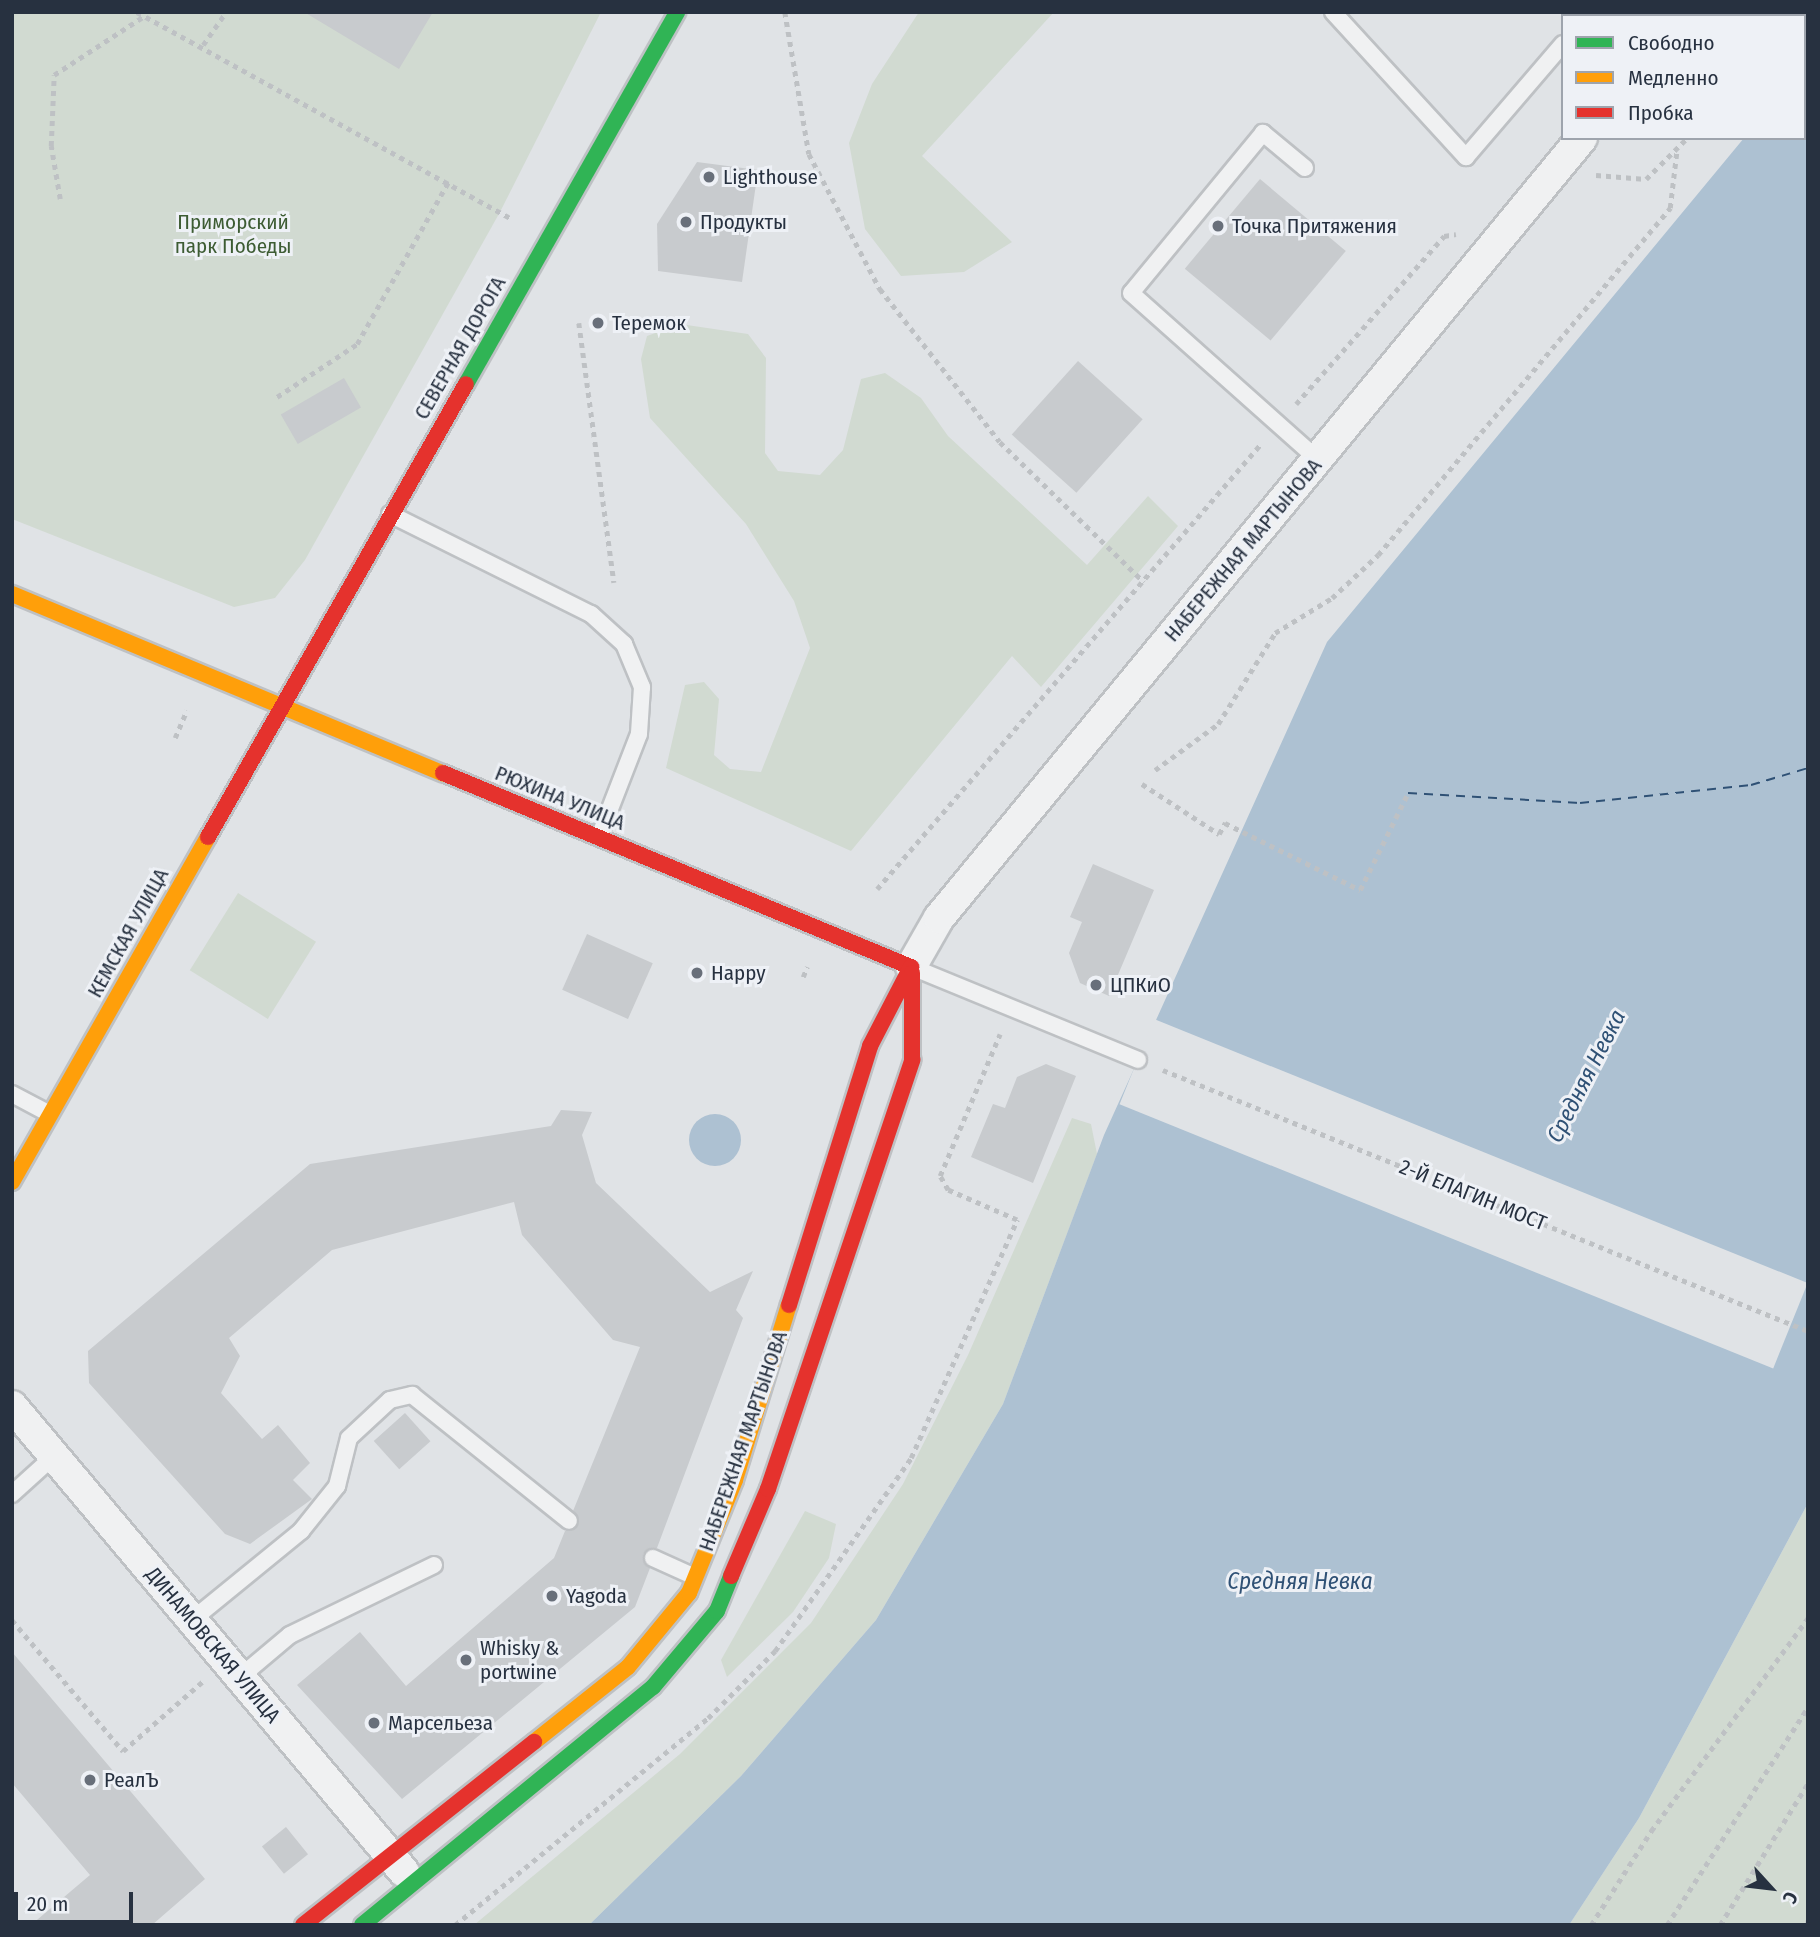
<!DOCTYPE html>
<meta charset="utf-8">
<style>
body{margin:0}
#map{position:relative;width:1820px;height:1937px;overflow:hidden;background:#e0e3e6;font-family:"Fira Sans Condensed",sans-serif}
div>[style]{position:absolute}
.green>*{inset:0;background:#d1dad1;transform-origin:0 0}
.water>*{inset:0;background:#adc1d2}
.round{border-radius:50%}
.pier>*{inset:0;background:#e0e3e6;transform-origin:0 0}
.ferry>*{height:2px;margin-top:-1px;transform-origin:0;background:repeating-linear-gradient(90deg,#2f5175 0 9px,transparent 0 16px)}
.building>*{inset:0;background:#c8cbce;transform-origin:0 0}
.path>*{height:4.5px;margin-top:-2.25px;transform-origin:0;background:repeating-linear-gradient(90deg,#bec1c4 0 5px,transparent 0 10px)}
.roads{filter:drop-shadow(2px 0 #bec1c4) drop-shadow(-2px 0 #bec1c4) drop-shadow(0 2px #bec1c4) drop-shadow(0 -2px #bec1c4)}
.lane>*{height:16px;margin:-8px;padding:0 8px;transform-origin:8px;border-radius:8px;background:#f0f1f2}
.street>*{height:30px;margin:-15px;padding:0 15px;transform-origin:15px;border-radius:15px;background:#f0f1f2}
.fast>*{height:16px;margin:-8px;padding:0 8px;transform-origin:8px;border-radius:8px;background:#30b455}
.slow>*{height:16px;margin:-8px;padding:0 8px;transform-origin:8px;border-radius:8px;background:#ff9f0a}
.jam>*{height:16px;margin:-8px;padding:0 8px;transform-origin:8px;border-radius:8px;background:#e5322d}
.dots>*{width:19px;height:19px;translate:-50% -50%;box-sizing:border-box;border:4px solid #eef1f6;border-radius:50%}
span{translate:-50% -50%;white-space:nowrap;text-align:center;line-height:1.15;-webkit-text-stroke:6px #eef1f6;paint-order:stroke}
.poi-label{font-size:21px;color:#273140}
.left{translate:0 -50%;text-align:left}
.park-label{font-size:21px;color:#3d5c33}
.street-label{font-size:21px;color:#273140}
.water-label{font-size:23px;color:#2f5175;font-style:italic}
.frame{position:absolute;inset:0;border:14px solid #273140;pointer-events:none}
.legend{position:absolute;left:1561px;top:14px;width:245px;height:126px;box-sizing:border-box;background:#eef1f6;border:2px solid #9ea4ad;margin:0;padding:9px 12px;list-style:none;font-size:21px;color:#273140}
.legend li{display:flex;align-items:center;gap:14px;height:35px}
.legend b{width:35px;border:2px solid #9ea4ad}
.north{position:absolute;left:1736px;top:1853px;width:70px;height:70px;-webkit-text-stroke:5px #eef1f6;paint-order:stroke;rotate:117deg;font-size:19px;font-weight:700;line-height:28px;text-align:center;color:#273140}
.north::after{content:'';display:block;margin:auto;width:24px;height:32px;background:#273140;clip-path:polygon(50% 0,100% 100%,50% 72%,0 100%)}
.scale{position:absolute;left:14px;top:1892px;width:119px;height:32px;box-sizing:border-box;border:4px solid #273140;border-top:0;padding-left:9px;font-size:21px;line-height:24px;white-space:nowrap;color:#273140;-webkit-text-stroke:5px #eef1f6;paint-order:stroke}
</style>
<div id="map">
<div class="green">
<i style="clip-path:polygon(12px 12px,601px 12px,500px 212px,305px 560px,275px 598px,234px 607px,12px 519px)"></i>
<i style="clip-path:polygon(919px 12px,1054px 12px,922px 156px,1012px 242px,964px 272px,901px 276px,865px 229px,849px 143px,872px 84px)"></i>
<i style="clip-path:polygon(680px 324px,748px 334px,766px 358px,765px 453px,778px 471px,820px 475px,843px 450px,861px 379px,885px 373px,921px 398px,948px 436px,1087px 565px,1148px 496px,1178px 526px,1041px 687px,1012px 656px,851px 851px,666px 768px,685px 685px,704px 682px,719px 699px,714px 755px,730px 769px,761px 772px,810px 648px,794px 601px,746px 524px,650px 418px,641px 359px,647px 336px)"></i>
<i style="left:238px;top:893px;width:92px;height:91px;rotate:32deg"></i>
<i style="clip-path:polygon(1072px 1118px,1091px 1124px,1097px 1154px,1003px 1404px,876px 1620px,741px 1776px,589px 1925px,474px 1925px,680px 1754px,811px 1623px,903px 1484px,968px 1355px)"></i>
<i style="clip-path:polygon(1808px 1503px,1808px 1925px,1569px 1925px,1639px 1818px)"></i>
<i style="clip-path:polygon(805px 1511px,836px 1524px,829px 1558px,793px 1612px,727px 1677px,721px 1660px)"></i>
</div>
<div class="water">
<i style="clip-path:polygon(1808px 61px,1808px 1503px,1639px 1818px,1573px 1919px,1569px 1925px,589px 1925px,741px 1776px,876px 1620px,1003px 1404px,1104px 1135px,1327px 642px,1744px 138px,1804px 138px)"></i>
<i class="round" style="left:689px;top:1114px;width:52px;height:52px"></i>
</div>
<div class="pier">
<i style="left:1154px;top:1019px;width:705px;height:92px;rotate:22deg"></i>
</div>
<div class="ferry">
<i style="left:1408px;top:793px;width:172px;rotate:3.3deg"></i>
<i style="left:1580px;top:803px;width:172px;rotate:-6deg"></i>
<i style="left:1751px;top:785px;width:59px;rotate:-16.6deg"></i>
</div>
<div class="building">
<i style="clip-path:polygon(304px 12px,433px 12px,399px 69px)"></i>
<i style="clip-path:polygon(697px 162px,758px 170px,742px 282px,658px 271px,657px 224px)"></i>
<i style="left:1260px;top:179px;width:112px;height:117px;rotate:40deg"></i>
<i style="left:1078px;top:361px;width:87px;height:99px;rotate:42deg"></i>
<i style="left:344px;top:378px;width:34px;height:73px;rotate:60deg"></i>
<i style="clip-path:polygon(1093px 864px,1154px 890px,1109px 996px,1080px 983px,1069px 953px,1082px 922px,1070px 917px)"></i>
<i style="left:587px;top:934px;width:72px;height:61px;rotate:24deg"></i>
<i style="clip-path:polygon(1046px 1064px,1076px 1076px,1033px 1183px,971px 1157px,993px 1104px,1005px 1108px,1017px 1077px)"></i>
<i style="clip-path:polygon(561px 1110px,592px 1112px,582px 1135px,596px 1183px,710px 1292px,753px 1271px,736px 1310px,743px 1318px,657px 1548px,643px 1554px,650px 1568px,635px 1607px,402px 1799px,297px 1685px,360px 1632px,406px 1686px,554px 1558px,565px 1531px,579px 1523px,573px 1511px,640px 1347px,613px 1340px,522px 1235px,514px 1202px,332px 1250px,229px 1338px,240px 1356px,221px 1393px,262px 1439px,278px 1425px,310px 1463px,293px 1480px,312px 1499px,250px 1544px,225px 1534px,89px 1383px,88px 1351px,310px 1164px,551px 1126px)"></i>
<i style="left:405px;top:1413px;width:38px;height:42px;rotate:48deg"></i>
<i style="clip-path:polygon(12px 1652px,205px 1879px,152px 1925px,31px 1925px,90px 1875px,12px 1783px)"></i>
<i style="left:286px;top:1827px;width:35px;height:31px;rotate:51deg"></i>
</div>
<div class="path">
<i style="left:137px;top:12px;width:426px;rotate:28.9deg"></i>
<i style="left:785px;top:12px;width:144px;rotate:80.4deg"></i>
<i style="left:809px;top:154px;width:153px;rotate:62.3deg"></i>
<i style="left:880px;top:289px;width:194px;rotate:51.9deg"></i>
<i style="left:1000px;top:442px;width:201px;rotate:44.2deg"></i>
<i style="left:1804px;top:21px;width:5px;rotate:-37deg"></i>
<i style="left:1804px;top:42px;width:6px;rotate:45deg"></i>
<i style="left:203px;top:45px;width:40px;rotate:-55.1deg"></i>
<i style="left:1596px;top:175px;width:50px;rotate:4.6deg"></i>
<i style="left:1646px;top:179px;width:58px;rotate:-45deg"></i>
<i style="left:60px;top:199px;width:54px;rotate:-99.6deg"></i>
<i style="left:51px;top:146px;width:71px;rotate:-87.6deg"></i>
<i style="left:54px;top:75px;width:108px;rotate:-33.2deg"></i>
<i style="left:579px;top:323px;width:262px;rotate:82.3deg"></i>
<i style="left:277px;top:397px;width:96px;rotate:-33.5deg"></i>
<i style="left:357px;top:344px;width:189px;rotate:-60.6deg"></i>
<i style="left:1296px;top:404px;width:224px;rotate:-48.6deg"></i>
<i style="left:1444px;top:236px;width:12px;rotate:-9deg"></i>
<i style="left:175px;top:738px;width:30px;rotate:-67deg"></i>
<i style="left:1155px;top:770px;width:78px;rotate:-36.1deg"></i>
<i style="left:1218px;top:724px;width:107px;rotate:-57.9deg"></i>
<i style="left:1275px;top:633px;width:67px;rotate:-31.6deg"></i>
<i style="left:1332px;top:598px;width:63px;rotate:-43.1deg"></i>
<i style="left:1378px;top:555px;width:454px;rotate:-49.9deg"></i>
<i style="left:1670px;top:208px;width:60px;rotate:-83.3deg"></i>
<i style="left:1142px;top:784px;width:92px;rotate:33deg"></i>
<i style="left:1219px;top:834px;width:13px;rotate:-61deg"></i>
<i style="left:1225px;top:823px;width:151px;rotate:26.4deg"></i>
<i style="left:1360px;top:890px;width:108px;rotate:-63.7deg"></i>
<i style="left:877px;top:889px;width:586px;rotate:-49.22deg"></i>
<i style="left:803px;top:977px;width:11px;rotate:-68deg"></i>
<i style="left:1163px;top:1070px;width:696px;rotate:22.03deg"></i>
<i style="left:12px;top:1620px;width:172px;rotate:49.7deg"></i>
<i style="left:123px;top:1751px;width:105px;rotate:-41.1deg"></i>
<i style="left:455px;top:1925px;width:327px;rotate:-39.3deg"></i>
<i style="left:708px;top:1718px;width:95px;rotate:-45deg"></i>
<i style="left:775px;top:1651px;width:236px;rotate:-54.8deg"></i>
<i style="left:911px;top:1458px;width:261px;rotate:-66deg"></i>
<i style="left:1017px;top:1220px;width:75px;rotate:-156.5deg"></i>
<i style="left:948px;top:1190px;width:16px;rotate:-120deg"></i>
<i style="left:940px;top:1176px;width:154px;rotate:-67.1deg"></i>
<i style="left:1591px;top:1925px;width:112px;rotate:-57.4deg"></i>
<i style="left:1651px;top:1831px;width:265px;rotate:-53.6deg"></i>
<i style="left:1667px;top:1925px;width:260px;rotate:-57.1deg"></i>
<i style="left:1720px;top:1925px;width:167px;rotate:-58.2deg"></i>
<i style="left:1807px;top:1925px;width:5px;rotate:-79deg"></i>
</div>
<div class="roads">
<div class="lane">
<i style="left:1333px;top:12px;width:197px;rotate:47.5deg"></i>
<i style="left:1466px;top:157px;width:149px;rotate:-49.4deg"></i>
<i style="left:1586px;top:16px;width:5px;rotate:-53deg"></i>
<i style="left:1305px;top:168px;width:55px;rotate:-140.2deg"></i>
<i style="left:1263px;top:133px;width:207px;rotate:129.5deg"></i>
<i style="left:1131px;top:293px;width:249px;rotate:41.7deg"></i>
<i style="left:390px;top:514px;width:225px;rotate:26.5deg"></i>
<i style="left:591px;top:614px;width:45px;rotate:42.3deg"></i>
<i style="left:624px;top:644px;width:47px;rotate:67.3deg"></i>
<i style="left:642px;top:687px;width:47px;rotate:93.7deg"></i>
<i style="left:639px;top:734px;width:110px;rotate:111.2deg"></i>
<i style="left:914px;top:968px;width:242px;rotate:22.3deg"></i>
<i style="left:12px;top:1094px;width:43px;rotate:27.8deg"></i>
<i style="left:12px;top:1494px;width:57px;rotate:-42.1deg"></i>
<i style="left:653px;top:1558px;width:46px;rotate:24.3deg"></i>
<i style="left:192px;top:1620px;width:141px;rotate:-39.2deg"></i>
<i style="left:301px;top:1531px;width:58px;rotate:-51.3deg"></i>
<i style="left:337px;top:1486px;width:49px;rotate:-76deg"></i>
<i style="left:349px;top:1438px;width:56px;rotate:-42.8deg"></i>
<i style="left:390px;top:1400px;width:23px;rotate:-13deg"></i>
<i style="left:412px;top:1395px;width:201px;rotate:38.7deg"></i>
<i style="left:240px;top:1677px;width:65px;rotate:-40deg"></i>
<i style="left:290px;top:1635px;width:160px;rotate:-25.9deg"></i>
</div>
<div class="street">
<i style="left:1683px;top:16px;width:5px;rotate:-53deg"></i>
<i style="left:911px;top:967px;width:56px;rotate:-60.3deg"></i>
<i style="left:939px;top:918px;width:1011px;rotate:-50.5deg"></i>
<i style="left:12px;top:1406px;width:609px;rotate:49.93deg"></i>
</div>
<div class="fast">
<i style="left:466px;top:384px;width:428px;rotate:-60.4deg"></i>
<i style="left:362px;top:1925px;width:376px;rotate:-39.3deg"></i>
<i style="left:653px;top:1687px;width:99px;rotate:-49.9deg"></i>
<i style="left:717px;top:1611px;width:38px;rotate:-68deg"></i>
</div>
<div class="slow">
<i style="left:12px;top:594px;width:467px;rotate:22.6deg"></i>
<i style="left:12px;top:1182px;width:397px;rotate:-60.4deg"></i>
<i style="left:534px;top:1742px;width:120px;rotate:-38.6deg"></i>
<i style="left:628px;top:1667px;width:96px;rotate:-50.5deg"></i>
<i style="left:689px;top:1593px;width:122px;rotate:-67.8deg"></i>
<i style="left:735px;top:1480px;width:183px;rotate:-72.9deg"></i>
</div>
<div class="jam">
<i style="left:443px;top:773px;width:507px;rotate:22.52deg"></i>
<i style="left:208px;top:837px;width:521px;rotate:-60.34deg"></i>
<i style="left:789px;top:1305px;width:271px;rotate:-72.6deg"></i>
<i style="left:870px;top:1046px;width:89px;rotate:-62.6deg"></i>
<i style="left:731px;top:1576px;width:95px;rotate:-67deg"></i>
<i style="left:768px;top:1489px;width:453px;rotate:-71.4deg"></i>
<i style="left:912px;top:1060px;width:87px;rotate:-90deg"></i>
<i style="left:303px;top:1925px;width:295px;rotate:-38.4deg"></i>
</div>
</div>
<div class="dots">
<i style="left:709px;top:177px;background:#686f7a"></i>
<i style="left:686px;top:222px;background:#686f7a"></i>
<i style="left:1218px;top:226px;background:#686f7a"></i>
<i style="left:598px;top:323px;background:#686f7a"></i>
<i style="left:697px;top:973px;background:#686f7a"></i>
<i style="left:1096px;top:985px;background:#686f7a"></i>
<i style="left:552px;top:1596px;background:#686f7a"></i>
<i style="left:466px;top:1660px;background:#686f7a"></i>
<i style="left:374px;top:1723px;background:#686f7a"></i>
<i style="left:90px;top:1780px;background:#686f7a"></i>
</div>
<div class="poi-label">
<span class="left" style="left:723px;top:177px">Lighthouse</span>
<span class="left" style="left:700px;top:222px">Продукты</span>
<span class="left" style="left:1232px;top:226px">Точка Притяжения</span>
<span class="left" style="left:612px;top:323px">Теремок</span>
<span class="left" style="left:711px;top:973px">Happy</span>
<span class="left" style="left:1110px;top:985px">ЦПКиО</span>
<span class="left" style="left:566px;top:1596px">Yagoda</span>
<span class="left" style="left:480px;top:1660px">Whisky &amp;<br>portwine</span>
<span class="left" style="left:388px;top:1723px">Марсельеза</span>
<span class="left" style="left:104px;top:1780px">РеалЪ</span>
</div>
<div class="park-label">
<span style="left:233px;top:234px">Приморский<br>парк Победы</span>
</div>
<div class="street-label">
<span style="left:460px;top:348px;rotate:-60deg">СЕВЕРНАЯ ДОРОГА</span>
<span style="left:1243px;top:550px;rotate:-50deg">НАБЕРЕЖНАЯ МАРТЫНОВА</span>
<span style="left:560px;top:798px;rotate:22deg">РЮХИНА УЛИЦА</span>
<span style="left:128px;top:933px;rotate:-61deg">КЕМСКАЯ УЛИЦА</span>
<span style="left:1473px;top:1195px;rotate:22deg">2-Й ЕЛАГИН МОСТ</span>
<span style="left:743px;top:1441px;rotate:-71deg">НАБЕРЕЖНАЯ МАРТЫНОВА</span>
<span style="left:213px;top:1645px;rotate:50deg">ДИНАМОВСКАЯ УЛИЦА</span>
</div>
<div class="water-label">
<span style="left:1586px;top:1076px;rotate:-63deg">Средняя Невка</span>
<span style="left:1300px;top:1581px">Средняя Невка</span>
</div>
<div class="frame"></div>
<ul class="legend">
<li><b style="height:9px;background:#30b455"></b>Свободно</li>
<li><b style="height:9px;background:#ff9f0a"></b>Медленно</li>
<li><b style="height:9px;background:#e5322d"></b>Пробка</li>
</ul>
<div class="north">С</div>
<div class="scale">20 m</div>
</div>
